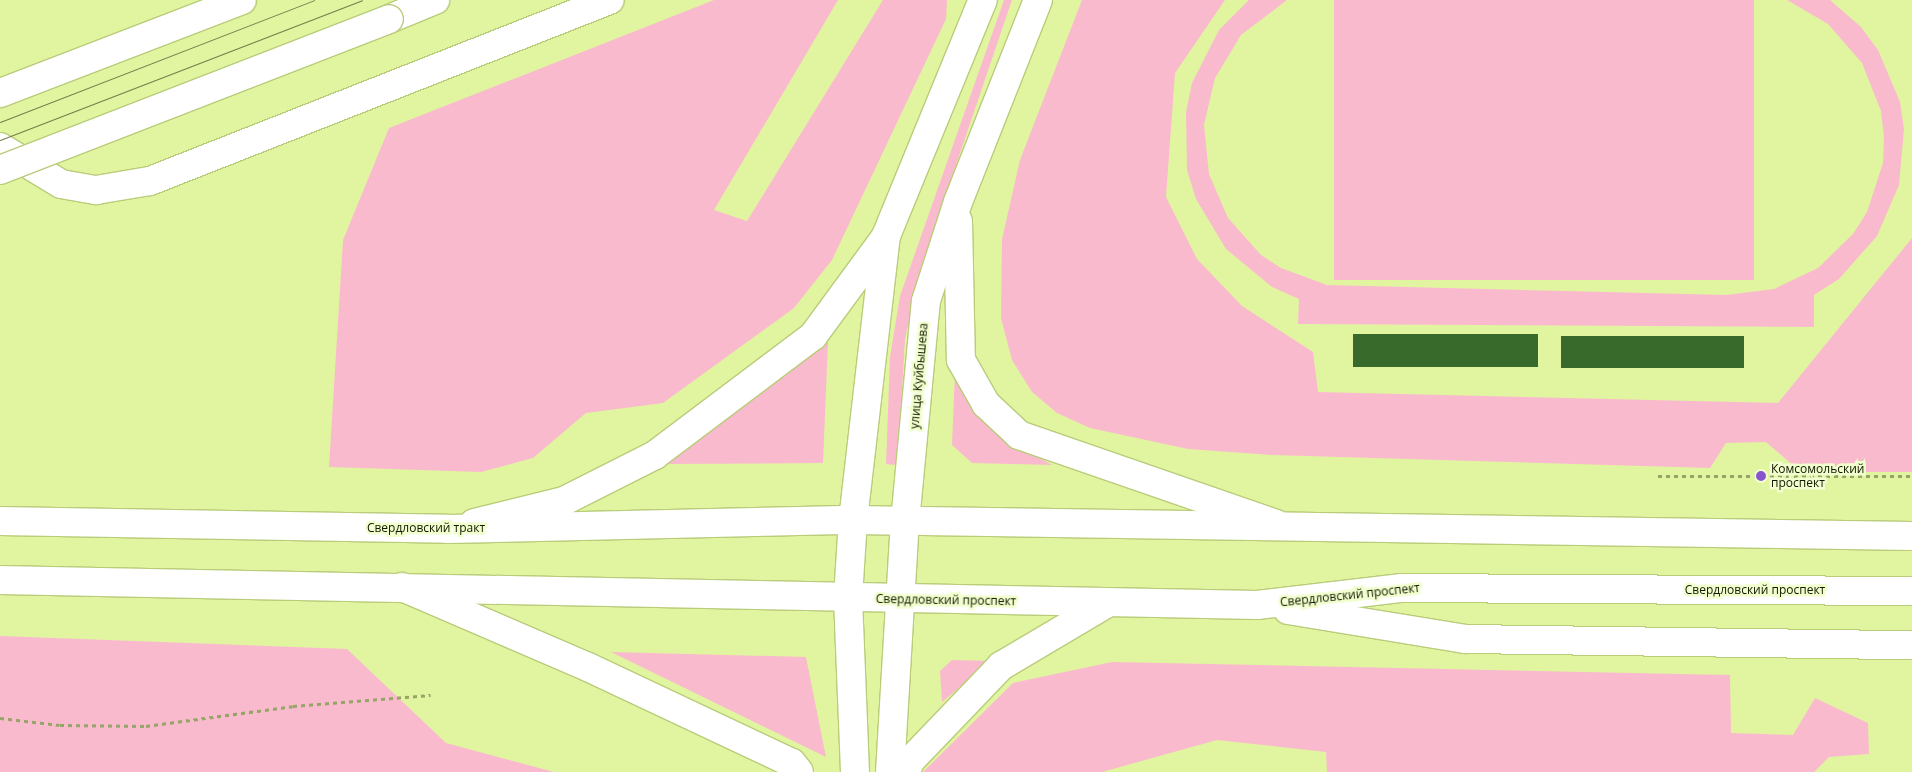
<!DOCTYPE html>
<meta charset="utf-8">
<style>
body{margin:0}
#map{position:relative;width:1912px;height:772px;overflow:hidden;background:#e1f5a1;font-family:"Open Sans",sans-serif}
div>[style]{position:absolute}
.green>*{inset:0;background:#fabacd;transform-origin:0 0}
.building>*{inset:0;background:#386a2b;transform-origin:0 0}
.path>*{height:3px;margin-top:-1.5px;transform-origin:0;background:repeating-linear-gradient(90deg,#96a567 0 4px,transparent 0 8px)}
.roads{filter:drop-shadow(1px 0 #b9cc7a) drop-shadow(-1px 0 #b9cc7a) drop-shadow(0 1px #b9cc7a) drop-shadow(0 -1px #b9cc7a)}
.secondary>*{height:28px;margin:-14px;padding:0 14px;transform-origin:14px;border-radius:14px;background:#fff}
.primary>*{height:28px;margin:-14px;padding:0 14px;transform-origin:14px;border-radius:14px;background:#fff}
.tram>*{height:1px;margin:-0.5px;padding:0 0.5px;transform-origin:0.5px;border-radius:0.5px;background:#717e4a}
.bridges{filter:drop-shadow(1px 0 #b9cc7a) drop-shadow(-1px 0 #b9cc7a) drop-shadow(0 1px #b9cc7a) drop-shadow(0 -1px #b9cc7a)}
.secondary-bridge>*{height:28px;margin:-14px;padding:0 14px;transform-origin:14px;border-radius:14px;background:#fff}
.dots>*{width:14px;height:14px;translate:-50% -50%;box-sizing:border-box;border:2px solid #f1fecd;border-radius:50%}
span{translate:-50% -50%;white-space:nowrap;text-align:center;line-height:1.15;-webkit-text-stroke:5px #f1fecd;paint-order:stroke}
.street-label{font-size:12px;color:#121800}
.poi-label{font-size:12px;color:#121800}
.left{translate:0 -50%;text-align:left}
</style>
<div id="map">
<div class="green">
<i style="clip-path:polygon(714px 0,838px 0,714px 210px,747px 221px,883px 0,947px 0,946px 19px,832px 260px,794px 308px,663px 403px,586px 413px,533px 458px,481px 472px,329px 467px,343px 240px,389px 128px)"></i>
<i style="clip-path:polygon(1004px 0,1012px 0,920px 271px,905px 339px,898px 459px,894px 465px,886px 464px,890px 357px,900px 296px)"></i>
<i style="clip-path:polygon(1082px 0,1225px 0,1175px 73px,1166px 197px,1197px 259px,1242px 306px,1313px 352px,1318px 392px,1778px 403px,1912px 238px,1912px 472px,1801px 472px,1766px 442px,1726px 443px,1710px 468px,1272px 455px,1188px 449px,1090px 428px,1057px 413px,1032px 392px,1012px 360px,1001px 318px,1002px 239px,1020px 160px)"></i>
<i style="clip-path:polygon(1249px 0,1287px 0,1241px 35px,1215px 78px,1204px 125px,1209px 174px,1228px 218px,1261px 255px,1281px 268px,1327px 285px,1726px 295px,1774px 289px,1818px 268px,1853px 234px,1867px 212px,1883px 163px,1884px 137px,1881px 111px,1862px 63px,1828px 24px,1787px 0,1830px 0,1861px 27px,1878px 50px,1900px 102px,1904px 129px,1899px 185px,1877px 236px,1839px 279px,1814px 295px,1814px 327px,1298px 324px,1299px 299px,1272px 287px,1226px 249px,1196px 199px,1187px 170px,1186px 112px,1192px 83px,1219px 30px)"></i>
<i style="left:1334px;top:0;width:420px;height:280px"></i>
<i style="clip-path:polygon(828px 342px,823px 463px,668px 464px)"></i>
<i style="clip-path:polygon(955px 370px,1007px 439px,1052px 465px,972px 463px,952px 445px)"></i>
<i style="clip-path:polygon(0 636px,347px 649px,446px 743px,554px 772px,0 772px)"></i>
<i style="clip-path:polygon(611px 652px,806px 657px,826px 757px)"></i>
<i style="clip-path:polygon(952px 660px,992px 661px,942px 702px,940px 671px)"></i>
<i style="clip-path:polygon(1112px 662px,1730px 675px,1731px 733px,1793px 735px,1815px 698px,1868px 723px,1869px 754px,1829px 757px,1814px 772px,1327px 772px,1326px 752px,1217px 740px,1102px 772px,923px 772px,1013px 683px)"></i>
</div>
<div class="building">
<i style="left:1353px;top:334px;width:185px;height:33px"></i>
<i style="left:1561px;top:336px;width:183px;height:32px"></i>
</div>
<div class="path">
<i style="left:1658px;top:476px;width:254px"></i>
<i style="left:0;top:718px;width:60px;rotate:6.7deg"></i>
<i style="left:60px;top:725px;width:86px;rotate:0.7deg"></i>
<i style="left:146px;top:726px;width:148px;rotate:-7.7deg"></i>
<i style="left:293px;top:706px;width:138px;rotate:-4.6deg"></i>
</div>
<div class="roads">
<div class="secondary">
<i style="left:389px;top:19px;width:50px;rotate:-22.4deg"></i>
<i style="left:0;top:93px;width:259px;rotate:-21deg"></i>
<i style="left:0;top:147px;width:71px;rotate:31.2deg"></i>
<i style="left:61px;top:184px;width:36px;rotate:10deg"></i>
<i style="left:96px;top:190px;width:55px;rotate:-9.5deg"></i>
<i style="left:150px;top:181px;width:494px;rotate:-21.5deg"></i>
<i style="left:958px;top:221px;width:139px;rotate:88.8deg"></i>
<i style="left:961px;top:360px;width:51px;rotate:60.4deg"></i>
<i style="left:986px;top:404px;width:45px;rotate:43.2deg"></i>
<i style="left:1019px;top:435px;width:272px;rotate:19.1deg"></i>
<i style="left:474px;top:523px;width:93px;rotate:-13.7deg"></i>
<i style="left:564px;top:501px;width:102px;rotate:-26.8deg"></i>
<i style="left:655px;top:455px;width:198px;rotate:-37deg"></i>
<i style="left:813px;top:336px;width:122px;rotate:-53.7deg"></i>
<i style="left:402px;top:587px;width:202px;rotate:23.3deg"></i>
<i style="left:588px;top:667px;width:225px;rotate:25.2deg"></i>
<i style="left:792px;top:763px;width:11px;rotate:52deg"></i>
<i style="left:855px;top:772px;width:175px;rotate:-92.3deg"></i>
<i style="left:848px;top:597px;width:77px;rotate:-86.3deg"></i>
<i style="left:853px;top:520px;width:286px;rotate:-83.4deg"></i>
<i style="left:886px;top:236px;width:255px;rotate:-67.7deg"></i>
<i style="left:890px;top:772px;width:250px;rotate:-86.6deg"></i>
<i style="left:905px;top:522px;width:222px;rotate:-84.6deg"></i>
<i style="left:926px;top:301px;width:104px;rotate:-72.1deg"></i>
<i style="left:958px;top:202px;width:217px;rotate:-68.4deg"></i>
<i style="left:906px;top:772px;width:12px;rotate:-70deg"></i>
<i style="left:910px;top:761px;width:132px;rotate:-46.2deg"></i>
<i style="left:1001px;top:666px;width:122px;rotate:-30.6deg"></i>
</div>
<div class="primary">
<i style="left:0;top:521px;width:448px;rotate:1deg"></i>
<i style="left:448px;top:529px;width:405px;rotate:-1.3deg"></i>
<i style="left:853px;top:520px;width:1059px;rotate:0.87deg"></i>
<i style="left:0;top:580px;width:1257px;rotate:1.14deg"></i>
<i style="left:1257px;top:605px;width:146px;rotate:-6.7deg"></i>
<i style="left:1402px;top:588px;width:510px;rotate:0.34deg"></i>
<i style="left:1288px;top:610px;width:179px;rotate:9.3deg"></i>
<i style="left:1465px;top:639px;width:447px;rotate:0.8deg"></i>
</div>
</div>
<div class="tram">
<i style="left:0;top:122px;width:337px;rotate:-21.2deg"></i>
<i style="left:0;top:140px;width:388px;rotate:-21.1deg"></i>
</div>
<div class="bridges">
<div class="secondary-bridge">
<i style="left:0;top:170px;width:417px;rotate:-21.2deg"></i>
</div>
</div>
<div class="dots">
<i style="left:1761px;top:476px;background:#8756ce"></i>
</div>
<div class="street-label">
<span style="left:919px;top:376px;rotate:-85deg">улица Куйбышева</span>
<span style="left:426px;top:528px">Свердловский тракт</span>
<span style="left:1755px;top:590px">Свердловский проспект</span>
<span style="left:1350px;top:595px;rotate:-6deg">Свердловский проспект</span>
<span style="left:946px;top:600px;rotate:1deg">Свердловский проспект</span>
</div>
<div class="poi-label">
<span class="left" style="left:1771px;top:476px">Комсомольский<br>проспект</span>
</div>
</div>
